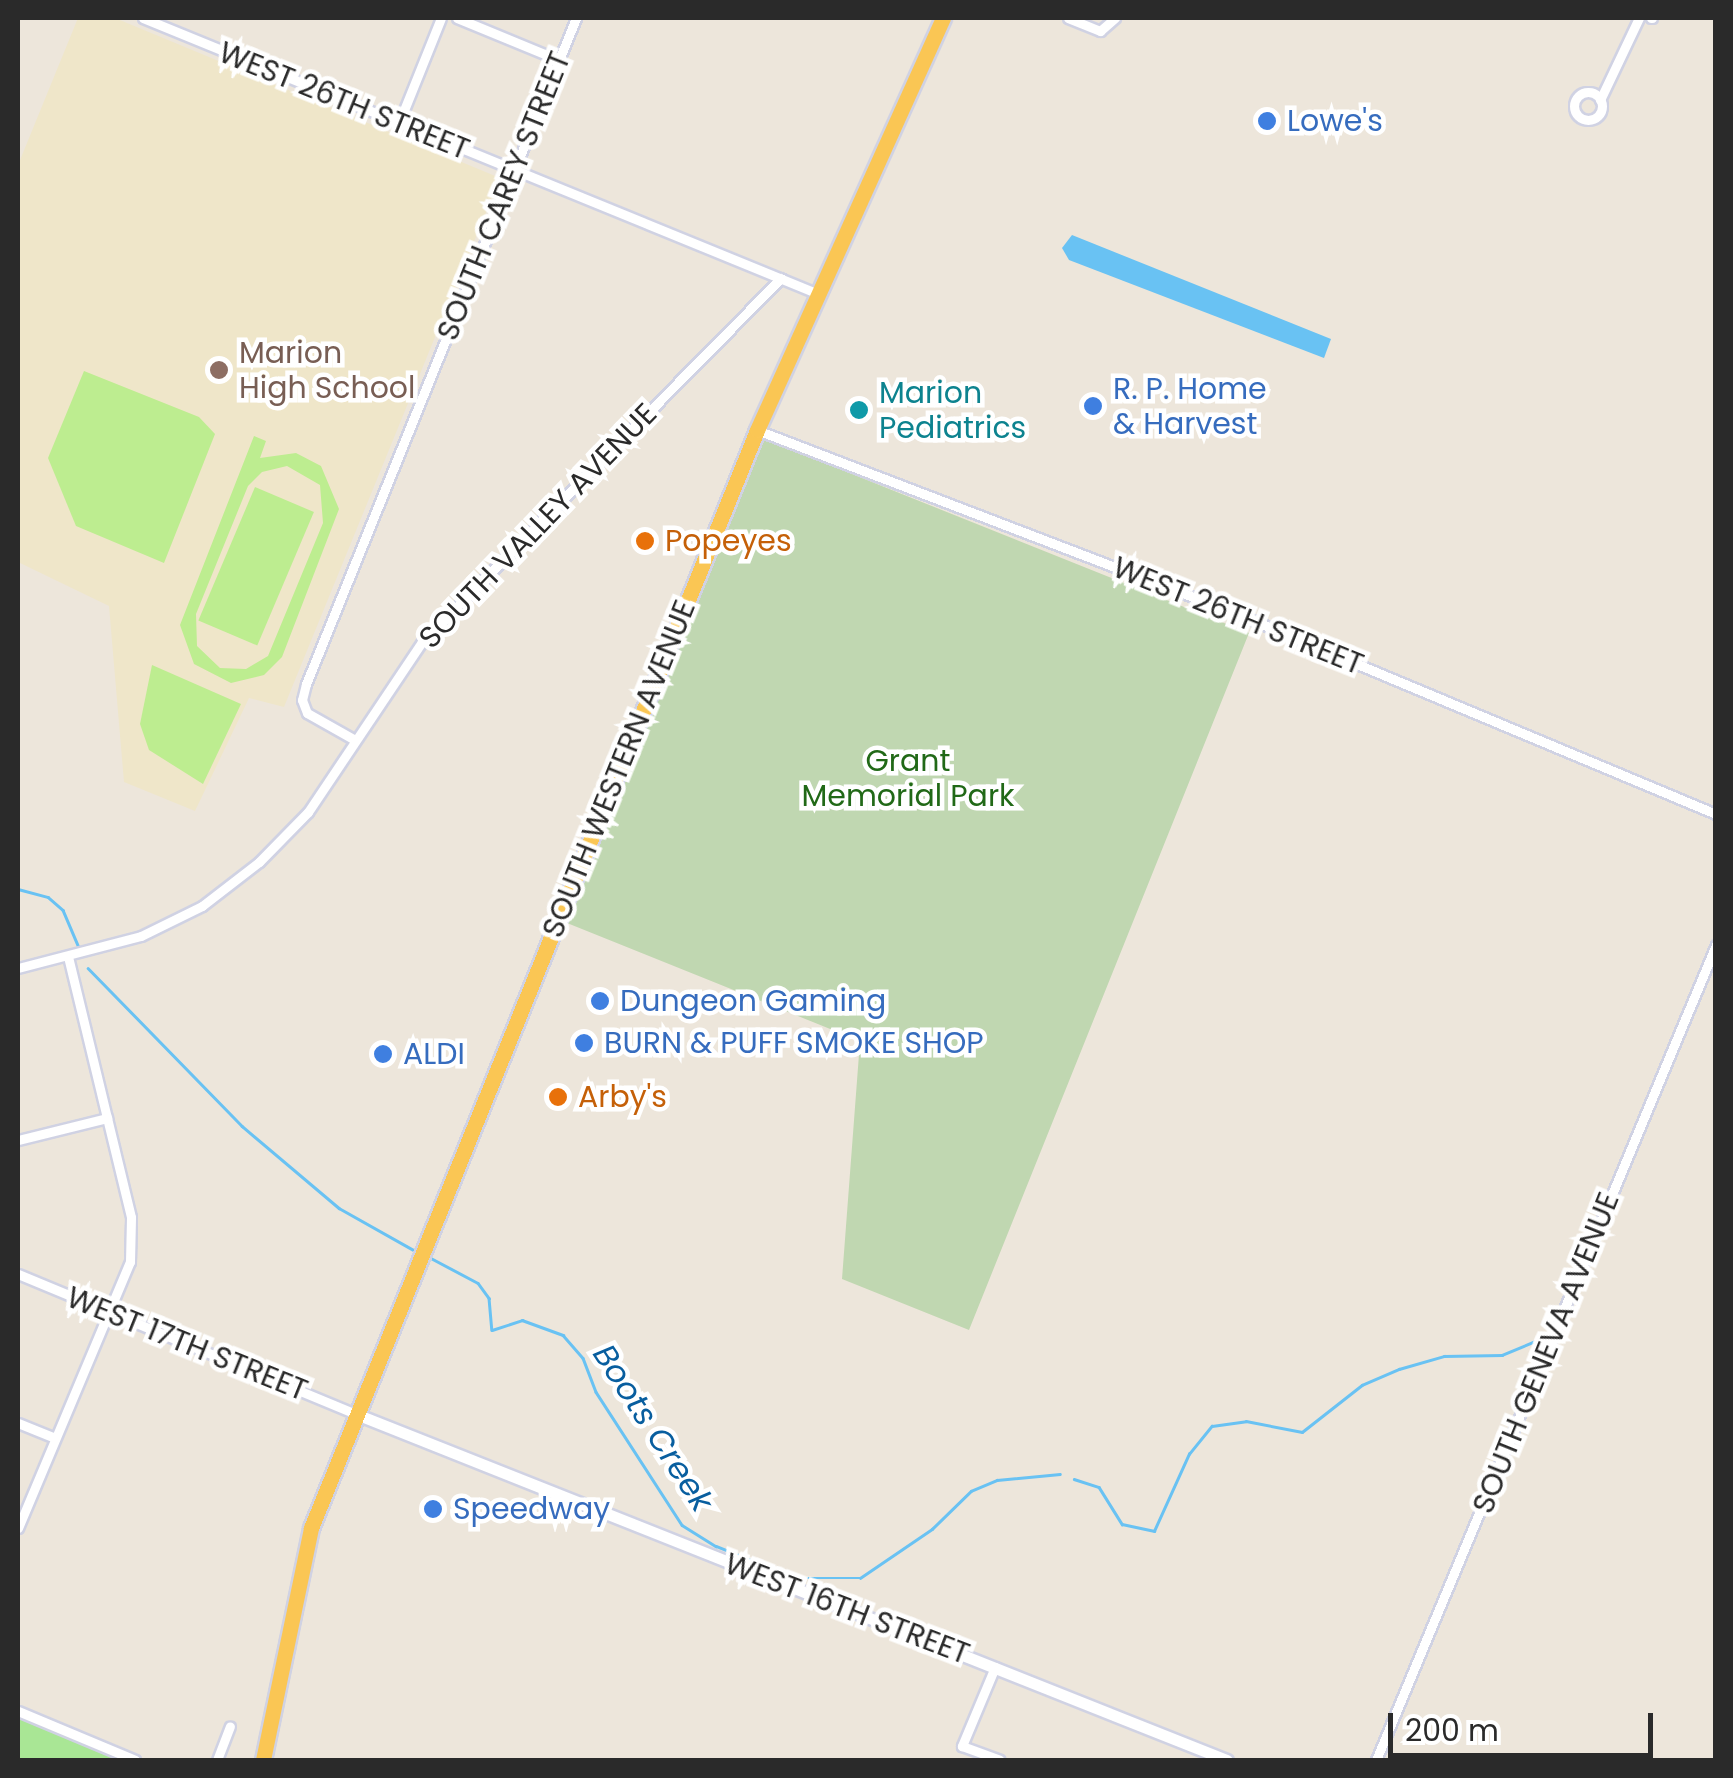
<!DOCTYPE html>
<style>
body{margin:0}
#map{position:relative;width:1733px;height:1778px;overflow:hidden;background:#ede6db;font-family:Poppins,sans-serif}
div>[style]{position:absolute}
.education>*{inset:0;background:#efe6c9}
.green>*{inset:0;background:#a9e695}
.cemetery>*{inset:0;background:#c0d7b1}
.pitch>*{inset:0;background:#bded90;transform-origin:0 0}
.water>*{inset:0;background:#69c2f3}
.stream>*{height:2.5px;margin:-1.25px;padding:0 1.25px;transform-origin:1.25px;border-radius:1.25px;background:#69c2f3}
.roads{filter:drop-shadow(2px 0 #d0d2e3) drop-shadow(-2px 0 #d0d2e3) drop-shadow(0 2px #d0d2e3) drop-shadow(0 -2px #d0d2e3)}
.minor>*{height:9px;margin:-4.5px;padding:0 4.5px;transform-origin:4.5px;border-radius:4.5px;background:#fff}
.minor>.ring{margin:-4.5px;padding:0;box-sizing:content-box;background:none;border:9px solid #fff;border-radius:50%}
.tertiary>*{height:11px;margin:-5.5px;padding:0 5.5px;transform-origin:5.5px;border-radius:5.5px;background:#fff}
.trunk>*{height:15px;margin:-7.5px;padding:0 7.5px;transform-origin:7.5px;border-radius:7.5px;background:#fac654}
.dots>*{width:28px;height:28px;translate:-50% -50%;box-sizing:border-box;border:5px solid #fff;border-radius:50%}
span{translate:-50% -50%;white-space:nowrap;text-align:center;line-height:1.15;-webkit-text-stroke:9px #fff;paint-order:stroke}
.street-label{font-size:30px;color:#2a2a2a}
.shop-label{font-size:30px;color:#366cbe}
.left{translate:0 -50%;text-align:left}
.education-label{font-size:30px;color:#785e54}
.culture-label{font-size:30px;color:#0d838f}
.food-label{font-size:30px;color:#c56008}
.park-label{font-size:30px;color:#216917}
.water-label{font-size:32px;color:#085e9f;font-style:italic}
.frame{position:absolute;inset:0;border:20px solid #2a2a2a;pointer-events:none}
.scale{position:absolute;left:1388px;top:1713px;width:265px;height:45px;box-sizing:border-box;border:5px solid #2a2a2a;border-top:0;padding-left:12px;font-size:30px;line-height:35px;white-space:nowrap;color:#2a2a2a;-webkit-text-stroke:8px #fff;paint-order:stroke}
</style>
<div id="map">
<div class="education">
<i style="clip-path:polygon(78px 18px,115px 18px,500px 178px,284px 707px,249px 698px,195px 811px,124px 782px,109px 606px,18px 562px,18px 165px)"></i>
</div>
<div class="green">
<i style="clip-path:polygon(18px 1716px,123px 1760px,18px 1760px)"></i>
</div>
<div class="cemetery">
<i style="clip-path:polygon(762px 438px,1249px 633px,969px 1330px,842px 1279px,860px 1041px,567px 923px)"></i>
</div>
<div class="pitch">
<i style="clip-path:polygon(84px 371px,199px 417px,215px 434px,164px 563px,76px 526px,48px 458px)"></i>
<i style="clip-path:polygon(evenodd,254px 436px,266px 441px,260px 458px,296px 453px,321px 466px,339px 509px,282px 657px,264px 675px,231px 683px,194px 664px,180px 625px,254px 436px,287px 466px,320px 485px,323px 523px,268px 656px,246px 669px,220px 668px,197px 646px,196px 614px,248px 486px,262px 472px,287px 466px)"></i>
<i style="left:255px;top:487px;width:64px;height:145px;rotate:23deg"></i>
<i style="clip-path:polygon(152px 665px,241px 704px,203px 784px,149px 750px,140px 724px)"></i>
</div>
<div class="water">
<i style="clip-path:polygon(1072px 235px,1331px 339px,1324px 358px,1069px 260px,1062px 248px)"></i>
</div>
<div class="stream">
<i style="left:18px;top:889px;width:31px;rotate:15deg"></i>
<i style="left:48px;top:897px;width:20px;rotate:41deg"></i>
<i style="left:63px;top:910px;width:39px;rotate:67deg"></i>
<i style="left:88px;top:968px;width:221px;rotate:45.7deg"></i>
<i style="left:242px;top:1126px;width:127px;rotate:40.2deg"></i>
<i style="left:339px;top:1208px;width:90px;rotate:29.4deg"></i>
<i style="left:429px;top:1257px;width:55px;rotate:28deg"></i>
<i style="left:478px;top:1283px;width:19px;rotate:54deg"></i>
<i style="left:489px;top:1298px;width:32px;rotate:85deg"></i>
<i style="left:492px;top:1330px;width:32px;rotate:-18deg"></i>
<i style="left:522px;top:1320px;width:44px;rotate:20.1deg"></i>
<i style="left:563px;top:1335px;width:30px;rotate:49deg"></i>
<i style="left:583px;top:1358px;width:36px;rotate:69deg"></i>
<i style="left:596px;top:1392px;width:158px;rotate:57.1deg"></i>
<i style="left:682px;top:1525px;width:40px;rotate:32deg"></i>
<i style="left:716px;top:1546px;width:86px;rotate:21.8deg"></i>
<i style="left:796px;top:1578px;width:64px"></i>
<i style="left:860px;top:1578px;width:87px;rotate:-34.2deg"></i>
<i style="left:932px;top:1529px;width:54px;rotate:-44.3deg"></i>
<i style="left:971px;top:1491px;width:28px;rotate:-23deg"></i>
<i style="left:997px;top:1480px;width:63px;rotate:-5.4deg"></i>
<i style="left:1074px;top:1479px;width:26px;rotate:18deg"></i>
<i style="left:1099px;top:1487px;width:44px;rotate:58.1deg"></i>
<i style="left:1122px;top:1524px;width:33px;rotate:12deg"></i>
<i style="left:1154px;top:1531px;width:85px;rotate:-65.6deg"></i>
<i style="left:1189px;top:1454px;width:36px;rotate:-51deg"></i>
<i style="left:1212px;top:1426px;width:34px;rotate:-8deg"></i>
<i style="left:1246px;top:1421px;width:57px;rotate:11.1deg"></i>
<i style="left:1302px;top:1432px;width:76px;rotate:-38.1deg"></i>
<i style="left:1362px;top:1385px;width:40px;rotate:-23.4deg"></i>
<i style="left:1399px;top:1369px;width:47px;rotate:-16.1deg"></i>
<i style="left:1444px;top:1356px;width:58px;rotate:-1deg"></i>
<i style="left:1502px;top:1355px;width:41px;rotate:-22.8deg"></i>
</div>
<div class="roads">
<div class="minor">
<i style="left:143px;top:18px;width:732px;rotate:22.22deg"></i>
<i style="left:457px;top:18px;width:110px;rotate:22.4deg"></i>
<i style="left:1068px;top:18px;width:35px;rotate:22deg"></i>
<i style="left:1100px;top:31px;width:20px;rotate:-41deg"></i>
<i style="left:1651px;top:18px;width:1px"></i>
<i class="ring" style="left:1574px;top:92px;width:19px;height:19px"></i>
<i style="left:1600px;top:100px;width:91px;rotate:-64.6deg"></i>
<i style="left:398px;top:125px;width:115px;rotate:-68.1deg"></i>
<i style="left:757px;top:430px;width:517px;rotate:20.96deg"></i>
<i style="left:1240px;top:615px;width:516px;rotate:22.69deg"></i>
<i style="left:355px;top:740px;width:55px;rotate:-150.6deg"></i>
<i style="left:307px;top:713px;width:14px;rotate:-111deg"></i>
<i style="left:302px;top:700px;width:16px;rotate:-76deg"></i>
<i style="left:306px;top:684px;width:719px;rotate:-67.93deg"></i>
<i style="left:18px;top:968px;width:127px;rotate:-14.6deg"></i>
<i style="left:141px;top:936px;width:68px;rotate:-26.2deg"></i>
<i style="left:202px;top:906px;width:72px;rotate:-37.7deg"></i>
<i style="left:259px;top:862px;width:70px;rotate:-45.6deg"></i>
<i style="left:308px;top:812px;width:205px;rotate:-56.2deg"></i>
<i style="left:422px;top:642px;width:511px;rotate:-45.4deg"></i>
<i style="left:18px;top:1140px;width:92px;rotate:-13.9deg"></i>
<i style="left:18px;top:1274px;width:366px;rotate:22.5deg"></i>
<i style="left:18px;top:1423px;width:40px;rotate:22deg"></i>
<i style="left:18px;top:1528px;width:289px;rotate:-67.2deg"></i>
<i style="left:130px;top:1262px;width:45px;rotate:-88.7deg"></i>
<i style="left:131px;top:1217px;width:268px;rotate:-103.6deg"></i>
<i style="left:995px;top:1667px;width:86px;rotate:112.7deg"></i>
<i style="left:962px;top:1746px;width:40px;rotate:20.2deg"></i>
<i style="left:18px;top:1711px;width:127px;rotate:22.7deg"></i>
<i style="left:217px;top:1760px;width:36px;rotate:-69deg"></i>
<i style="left:1376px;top:1760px;width:883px;rotate:-67.36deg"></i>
</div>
<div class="tertiary">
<i style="left:356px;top:1414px;width:937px;rotate:21.67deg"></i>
</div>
<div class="trunk">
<i style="left:263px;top:1760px;width:237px;rotate:-78.3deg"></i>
<i style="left:311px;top:1528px;width:1185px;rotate:-67.89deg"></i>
<i style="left:757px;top:430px;width:452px;rotate:-65.7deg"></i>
</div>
</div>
<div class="dots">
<i style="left:1267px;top:121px;background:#3f7fe0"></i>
<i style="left:219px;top:370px;background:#8d6e63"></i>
<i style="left:1093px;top:406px;background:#3f7fe0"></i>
<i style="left:859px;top:410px;background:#0f9aa8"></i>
<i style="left:645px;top:541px;background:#e8710a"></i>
<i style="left:600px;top:1001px;background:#3f7fe0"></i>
<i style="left:584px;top:1043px;background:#3f7fe0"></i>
<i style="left:383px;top:1054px;background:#3f7fe0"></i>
<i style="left:558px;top:1097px;background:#e8710a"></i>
<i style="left:433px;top:1509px;background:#3f7fe0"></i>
</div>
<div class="street-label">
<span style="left:344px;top:101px;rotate:22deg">WEST 26TH STREET</span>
<span style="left:504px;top:196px;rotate:-68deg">SOUTH CAREY STREET</span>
<span style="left:538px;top:526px;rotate:-46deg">SOUTH VALLEY AVENUE</span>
<span style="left:1238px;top:616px;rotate:22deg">WEST 26TH STREET</span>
<span style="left:619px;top:769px;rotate:-68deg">SOUTH WESTERN AVENUE</span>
<span style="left:187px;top:1344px;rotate:22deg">WEST 17TH STREET</span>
<span style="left:1546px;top:1353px;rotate:-68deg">SOUTH GENEVA AVENUE</span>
<span style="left:847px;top:1609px;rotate:21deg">WEST 16TH STREET</span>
</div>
<div class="shop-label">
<span class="left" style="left:1287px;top:121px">Lowe's</span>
<span class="left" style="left:1113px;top:406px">R. P. Home<br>&amp; Harvest</span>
<span class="left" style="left:620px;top:1001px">Dungeon Gaming</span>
<span class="left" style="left:604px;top:1043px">BURN &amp; PUFF SMOKE SHOP</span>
<span class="left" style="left:403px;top:1054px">ALDI</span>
<span class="left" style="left:453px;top:1509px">Speedway</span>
</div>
<div class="education-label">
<span class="left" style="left:239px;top:370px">Marion<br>High School</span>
</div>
<div class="culture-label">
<span class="left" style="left:879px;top:410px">Marion<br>Pediatrics</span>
</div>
<div class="food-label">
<span class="left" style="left:665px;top:541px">Popeyes</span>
<span class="left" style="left:578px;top:1097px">Arby's</span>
</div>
<div class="park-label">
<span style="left:908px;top:778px">Grant<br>Memorial Park</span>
</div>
<div class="water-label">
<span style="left:653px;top:1428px;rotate:57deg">Boots Creek</span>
</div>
<div class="frame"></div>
<div class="scale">200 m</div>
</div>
